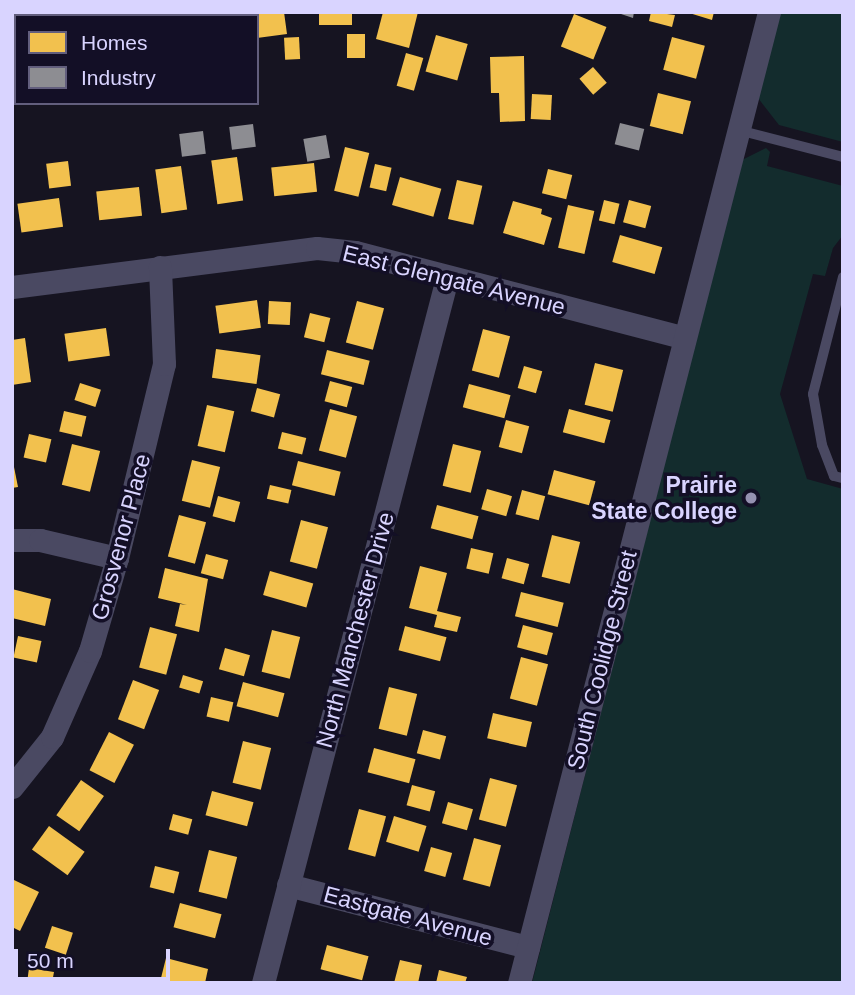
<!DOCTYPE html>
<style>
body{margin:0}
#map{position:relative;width:855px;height:995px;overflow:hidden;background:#161421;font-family:Helvetica,sans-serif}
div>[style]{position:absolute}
.green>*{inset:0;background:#132c2d}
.homes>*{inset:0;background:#f2c14e;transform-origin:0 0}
.industry>*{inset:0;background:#8d8d92;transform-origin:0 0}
.service>*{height:10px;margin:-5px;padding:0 5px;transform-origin:5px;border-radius:5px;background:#4a4962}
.minor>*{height:23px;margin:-11.5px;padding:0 11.5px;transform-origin:11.5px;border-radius:11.5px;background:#4a4962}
.dots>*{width:19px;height:19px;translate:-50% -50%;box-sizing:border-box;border:4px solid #130f26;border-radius:50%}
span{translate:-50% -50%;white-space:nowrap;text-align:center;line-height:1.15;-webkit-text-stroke:7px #130f26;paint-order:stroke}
.street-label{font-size:23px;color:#d9d4ff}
.poi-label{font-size:23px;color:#d9d4ff;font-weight:700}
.right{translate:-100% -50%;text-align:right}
.frame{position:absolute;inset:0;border:14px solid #d9d4ff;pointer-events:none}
.legend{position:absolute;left:14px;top:14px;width:245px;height:91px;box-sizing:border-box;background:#130f26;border:2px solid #625e7d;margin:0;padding:9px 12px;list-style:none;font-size:21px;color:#d9d4ff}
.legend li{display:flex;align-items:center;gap:14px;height:35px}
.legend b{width:35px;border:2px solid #625e7d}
.scale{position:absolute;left:14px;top:949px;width:156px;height:32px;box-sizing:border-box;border:4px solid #d9d4ff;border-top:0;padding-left:9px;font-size:21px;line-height:24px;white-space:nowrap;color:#d9d4ff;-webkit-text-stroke:5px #130f26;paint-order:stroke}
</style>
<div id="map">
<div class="green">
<i style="clip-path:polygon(780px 12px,843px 12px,843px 142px,779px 125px,758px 98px)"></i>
<i style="clip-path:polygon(766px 148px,770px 152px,767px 166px,843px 186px,843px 235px,833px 248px,825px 276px,813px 274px,780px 394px,807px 479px,843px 489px,843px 983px,532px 983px,742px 160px)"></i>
</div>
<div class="homes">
<i style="clip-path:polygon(226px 12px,227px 16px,192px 16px,206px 12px)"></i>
<i style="clip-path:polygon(251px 12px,284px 12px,287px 34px,257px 38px,257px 16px)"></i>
<i style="left:319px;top:12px;width:33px;height:13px"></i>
<i style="clip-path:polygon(383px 12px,418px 12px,409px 48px,376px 39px)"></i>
<i style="clip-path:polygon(651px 12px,675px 15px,672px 27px,649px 21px)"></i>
<i style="clip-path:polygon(686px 12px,714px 12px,712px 20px)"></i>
<i style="left:574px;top:14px;width:35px;height:35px;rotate:22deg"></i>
<i style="left:347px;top:34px;width:18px;height:24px"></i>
<i style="left:436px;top:35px;width:33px;height:38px;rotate:16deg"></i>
<i style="left:16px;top:37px;width:34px;height:4px;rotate:90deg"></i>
<i style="left:299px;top:37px;width:22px;height:15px;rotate:87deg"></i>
<i style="left:672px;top:37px;width:34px;height:34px;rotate:15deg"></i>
<i style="left:406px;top:53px;width:18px;height:34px;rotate:16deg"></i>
<i style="clip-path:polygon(524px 56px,525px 121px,500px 122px,499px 93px,491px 93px,490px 57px)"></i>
<i style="left:593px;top:67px;width:21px;height:18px;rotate:49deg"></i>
<i style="left:658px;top:93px;width:34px;height:34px;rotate:14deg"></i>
<i style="left:532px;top:94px;width:20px;height:25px;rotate:3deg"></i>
<i style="left:345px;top:147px;width:25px;height:45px;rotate:14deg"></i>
<i style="left:237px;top:157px;width:44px;height:26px;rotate:82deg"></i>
<i style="left:68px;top:161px;width:25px;height:22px;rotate:83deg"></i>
<i style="left:314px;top:163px;width:29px;height:43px;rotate:84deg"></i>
<i style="left:375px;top:164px;width:17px;height:24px;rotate:13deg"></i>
<i style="left:181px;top:166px;width:44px;height:26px;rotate:82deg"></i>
<i style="left:548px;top:169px;width:25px;height:25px;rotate:14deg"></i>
<i style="left:400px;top:177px;width:43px;height:29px;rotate:16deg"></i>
<i style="left:457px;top:180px;width:26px;height:40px;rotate:13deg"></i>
<i style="left:139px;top:187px;width:29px;height:43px;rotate:84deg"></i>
<i style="left:59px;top:198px;width:29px;height:42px;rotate:82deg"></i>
<i style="left:604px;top:200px;width:16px;height:21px;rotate:14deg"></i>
<i style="left:629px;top:200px;width:23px;height:23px;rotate:15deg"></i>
<i style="clip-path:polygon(513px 201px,542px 209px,541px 214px,552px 218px,544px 245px,503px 233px)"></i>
<i style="left:568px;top:205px;width:27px;height:44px;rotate:13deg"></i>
<i style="left:620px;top:235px;width:44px;height:28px;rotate:16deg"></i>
<i style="left:257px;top:300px;width:28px;height:42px;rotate:82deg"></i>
<i style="left:269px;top:301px;width:22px;height:23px;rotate:3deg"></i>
<i style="left:357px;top:301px;width:28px;height:43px;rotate:15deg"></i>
<i style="left:310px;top:313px;width:21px;height:25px;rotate:14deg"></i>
<i style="left:106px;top:328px;width:28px;height:42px;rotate:82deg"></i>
<i style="left:483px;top:329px;width:28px;height:43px;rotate:15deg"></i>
<i style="clip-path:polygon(25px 338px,31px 382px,12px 385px,12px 340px)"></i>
<i style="left:216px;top:349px;width:45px;height:29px;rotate:8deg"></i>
<i style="left:327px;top:350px;width:44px;height:25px;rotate:14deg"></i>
<i style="left:595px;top:363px;width:29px;height:43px;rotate:14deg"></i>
<i style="left:524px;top:366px;width:19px;height:23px;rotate:16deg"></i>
<i style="left:330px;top:381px;width:23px;height:21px;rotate:15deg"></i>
<i style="left:80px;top:383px;width:22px;height:18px;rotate:18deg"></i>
<i style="left:469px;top:384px;width:43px;height:24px;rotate:15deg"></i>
<i style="left:257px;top:388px;width:24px;height:24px;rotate:15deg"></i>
<i style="left:207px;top:405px;width:28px;height:42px;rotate:13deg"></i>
<i style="left:330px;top:409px;width:28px;height:43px;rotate:15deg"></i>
<i style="left:569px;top:409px;width:43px;height:24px;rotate:15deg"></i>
<i style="left:64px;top:411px;width:23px;height:21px;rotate:13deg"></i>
<i style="left:506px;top:420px;width:24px;height:28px;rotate:15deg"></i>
<i style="left:282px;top:432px;width:25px;height:17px;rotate:14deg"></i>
<i style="left:29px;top:434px;width:23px;height:24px;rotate:13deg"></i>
<i style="left:72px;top:444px;width:29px;height:42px;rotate:14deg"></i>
<i style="left:453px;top:444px;width:29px;height:43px;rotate:14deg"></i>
<i style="clip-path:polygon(12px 457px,18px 487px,12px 488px)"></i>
<i style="left:192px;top:460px;width:29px;height:42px;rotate:14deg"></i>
<i style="left:298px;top:461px;width:44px;height:25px;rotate:14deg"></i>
<i style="left:554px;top:470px;width:43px;height:25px;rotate:15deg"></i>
<i style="left:270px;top:485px;width:22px;height:14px;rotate:13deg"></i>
<i style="left:487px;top:489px;width:26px;height:21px;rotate:16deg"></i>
<i style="left:522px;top:490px;width:24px;height:25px;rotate:15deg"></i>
<i style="left:218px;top:496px;width:23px;height:21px;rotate:15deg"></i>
<i style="left:437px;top:505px;width:43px;height:24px;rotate:15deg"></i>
<i style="left:179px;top:515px;width:28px;height:43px;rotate:15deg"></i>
<i style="left:301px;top:520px;width:28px;height:43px;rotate:15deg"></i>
<i style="left:552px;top:535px;width:29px;height:43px;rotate:14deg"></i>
<i style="left:471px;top:548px;width:23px;height:21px;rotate:13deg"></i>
<i style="left:206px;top:554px;width:23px;height:20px;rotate:15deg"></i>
<i style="left:507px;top:558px;width:23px;height:21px;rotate:15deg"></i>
<i style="clip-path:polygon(420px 566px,447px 573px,437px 611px,461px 617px,457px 632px,434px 627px,437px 615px,409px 608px)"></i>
<i style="clip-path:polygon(165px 568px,208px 579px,199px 632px,175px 626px,180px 604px,187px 605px,158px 598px)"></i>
<i style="left:270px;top:571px;width:45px;height:25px;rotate:16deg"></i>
<i style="clip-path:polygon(12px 589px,51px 599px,45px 626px,12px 618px)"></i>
<i style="left:521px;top:592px;width:44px;height:25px;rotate:14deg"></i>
<i style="left:523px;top:625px;width:31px;height:23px;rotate:15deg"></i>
<i style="left:405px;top:626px;width:43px;height:25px;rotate:15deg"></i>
<i style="left:150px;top:627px;width:28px;height:42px;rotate:15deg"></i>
<i style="left:272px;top:630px;width:29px;height:43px;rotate:14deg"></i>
<i style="left:18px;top:636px;width:24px;height:22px;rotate:12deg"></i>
<i style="left:225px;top:648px;width:26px;height:22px;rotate:16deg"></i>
<i style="left:521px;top:657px;width:28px;height:43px;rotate:15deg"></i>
<i style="left:183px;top:675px;width:21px;height:13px;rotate:17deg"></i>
<i style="left:133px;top:680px;width:28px;height:42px;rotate:21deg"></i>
<i style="left:243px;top:682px;width:43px;height:25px;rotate:15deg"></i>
<i style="left:389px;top:687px;width:29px;height:43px;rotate:14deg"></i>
<i style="left:211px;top:697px;width:23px;height:20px;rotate:13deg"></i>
<i style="left:493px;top:713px;width:40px;height:26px;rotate:13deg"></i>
<i style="left:423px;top:730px;width:24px;height:24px;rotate:15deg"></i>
<i style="left:109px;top:732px;width:28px;height:43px;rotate:27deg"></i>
<i style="left:243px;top:741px;width:29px;height:43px;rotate:14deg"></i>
<i style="left:374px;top:748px;width:43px;height:25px;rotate:15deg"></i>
<i style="left:490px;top:778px;width:28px;height:43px;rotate:15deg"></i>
<i style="left:81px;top:780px;width:28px;height:43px;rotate:35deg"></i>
<i style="left:412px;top:785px;width:24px;height:21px;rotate:15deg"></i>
<i style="left:212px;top:791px;width:43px;height:25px;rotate:15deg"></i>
<i style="left:448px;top:802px;width:26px;height:22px;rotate:16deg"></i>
<i style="left:359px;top:809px;width:28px;height:42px;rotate:15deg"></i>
<i style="left:173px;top:814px;width:20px;height:16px;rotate:15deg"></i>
<i style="left:394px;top:816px;width:34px;height:27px;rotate:17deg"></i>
<i style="left:49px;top:826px;width:44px;height:29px;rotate:36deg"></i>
<i style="left:474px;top:838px;width:28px;height:43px;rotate:15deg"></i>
<i style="left:431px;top:847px;width:22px;height:25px;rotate:16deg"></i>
<i style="left:209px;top:850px;width:29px;height:43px;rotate:14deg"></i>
<i style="left:155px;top:866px;width:25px;height:22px;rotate:14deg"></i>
<i style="clip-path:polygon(14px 880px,39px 892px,20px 931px,12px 927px)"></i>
<i style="left:180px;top:903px;width:43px;height:25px;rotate:15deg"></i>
<i style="left:52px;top:926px;width:22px;height:23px;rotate:18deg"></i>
<i style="left:327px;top:945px;width:43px;height:25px;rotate:15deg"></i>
<i style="clip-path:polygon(166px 958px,208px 969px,205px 983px,160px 982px)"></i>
<i style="clip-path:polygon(400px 960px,422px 965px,418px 983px,394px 983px)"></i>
<i style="clip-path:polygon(29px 968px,54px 972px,52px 983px,27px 983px)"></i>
<i style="clip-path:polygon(439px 970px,467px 977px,465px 983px,436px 983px)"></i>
</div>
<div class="industry">
<i style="clip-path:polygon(615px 12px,634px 12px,633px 18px)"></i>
<i style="left:620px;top:123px;width:25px;height:22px;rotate:14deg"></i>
<i style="left:253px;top:124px;width:23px;height:24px;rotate:83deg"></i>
<i style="left:203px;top:131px;width:23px;height:24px;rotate:83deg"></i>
<i style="left:326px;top:135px;width:23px;height:23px;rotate:80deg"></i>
</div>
<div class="service">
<i style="left:738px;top:130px;width:108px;rotate:14.4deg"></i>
<i style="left:843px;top:277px;width:121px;rotate:104.4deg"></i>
<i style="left:813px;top:394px;width:52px;rotate:80deg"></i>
<i style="left:822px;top:445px;width:33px;rotate:69deg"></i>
<i style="left:834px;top:476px;width:9px;rotate:13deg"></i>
</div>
<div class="minor">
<i style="left:12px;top:287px;width:307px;rotate:-7.3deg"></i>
<i style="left:317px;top:248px;width:38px;rotate:6deg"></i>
<i style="left:355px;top:252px;width:340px;rotate:14.6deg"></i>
<i style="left:12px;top:540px;width:28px"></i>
<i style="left:40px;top:540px;width:79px;rotate:13.2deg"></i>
<i style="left:12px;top:787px;width:64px;rotate:-51.3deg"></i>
<i style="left:52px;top:737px;width:94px;rotate:-66.2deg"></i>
<i style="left:90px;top:651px;width:97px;rotate:-73.8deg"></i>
<i style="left:117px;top:558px;width:200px;rotate:-76.4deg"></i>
<i style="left:164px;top:364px;width:97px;rotate:-92.4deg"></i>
<i style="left:288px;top:885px;width:248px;rotate:14.5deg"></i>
<i style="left:263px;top:983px;width:729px;rotate:-75.37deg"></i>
<i style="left:519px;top:983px;width:1003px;rotate:-75.56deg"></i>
</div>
<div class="dots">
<i style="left:751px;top:498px;background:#9591b1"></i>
</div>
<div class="street-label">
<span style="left:454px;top:280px;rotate:14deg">East Glengate Avenue</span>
<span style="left:121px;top:537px;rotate:-75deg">Grosvenor Place</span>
<span style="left:355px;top:630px;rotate:-75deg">North Manchester Drive</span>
<span style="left:602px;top:660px;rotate:-76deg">South Coolidge Street</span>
<span style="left:408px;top:916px;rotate:15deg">Eastgate Avenue</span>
</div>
<div class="poi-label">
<span class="right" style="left:737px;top:498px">Prairie<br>State College</span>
</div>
<div class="frame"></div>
<ul class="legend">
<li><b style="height:19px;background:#f2c14e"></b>Homes</li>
<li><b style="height:19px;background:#8d8d92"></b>Industry</li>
</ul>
<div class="scale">50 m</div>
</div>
